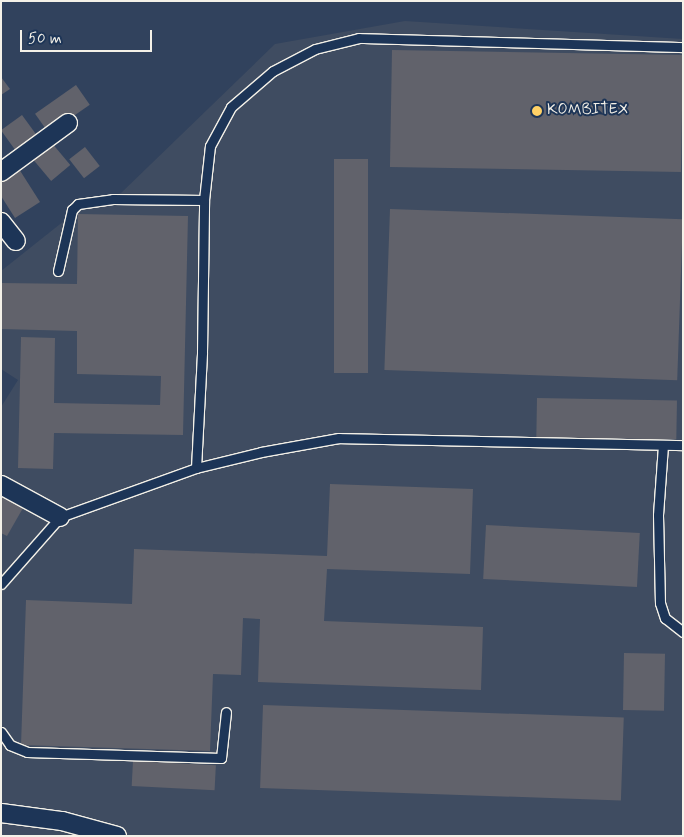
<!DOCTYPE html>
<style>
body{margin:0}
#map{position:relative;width:684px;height:837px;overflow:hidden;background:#31425d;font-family:Mynerve,sans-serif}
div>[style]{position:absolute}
.built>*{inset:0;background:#3f4c61}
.building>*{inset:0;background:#61626b;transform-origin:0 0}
.roads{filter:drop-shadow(1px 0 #f4f1e8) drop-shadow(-1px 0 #f4f1e8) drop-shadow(0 1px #f4f1e8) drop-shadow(0 -1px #f4f1e8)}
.service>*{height:9px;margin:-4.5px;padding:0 4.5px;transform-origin:4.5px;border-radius:4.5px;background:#1d3557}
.minor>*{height:18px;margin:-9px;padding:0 9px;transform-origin:9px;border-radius:9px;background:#1d3557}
.dots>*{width:14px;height:14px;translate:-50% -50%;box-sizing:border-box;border:2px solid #1d3557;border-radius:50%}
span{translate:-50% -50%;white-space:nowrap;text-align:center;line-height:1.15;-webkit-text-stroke:4px #1d3557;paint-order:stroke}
.poi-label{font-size:15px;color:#f4f1e8}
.left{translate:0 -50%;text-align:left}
.frame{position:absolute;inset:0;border:2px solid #f4f1e8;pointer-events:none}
.scale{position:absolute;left:20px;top:30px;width:132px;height:22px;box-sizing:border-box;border:2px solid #f4f1e8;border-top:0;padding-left:6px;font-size:15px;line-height:18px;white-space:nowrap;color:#f4f1e8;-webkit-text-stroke:4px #1d3557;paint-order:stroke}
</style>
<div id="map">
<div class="built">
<i style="clip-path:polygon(405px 21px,683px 39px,683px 836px,1px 836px,1px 407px,18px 380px,1px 369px,1px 271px,84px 205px,121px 193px,275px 44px)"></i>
</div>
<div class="building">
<i style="left:392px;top:50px;width:291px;height:117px;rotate:1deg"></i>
<i style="clip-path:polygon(1px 77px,10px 89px,1px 95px)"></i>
<i style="left:76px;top:85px;width:24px;height:50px;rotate:55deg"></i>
<i style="left:22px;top:115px;width:27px;height:26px;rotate:54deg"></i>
<i style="left:51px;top:142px;width:30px;height:25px;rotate:50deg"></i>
<i style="left:85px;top:147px;width:24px;height:20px;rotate:52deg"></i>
<i style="left:334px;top:159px;width:34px;height:214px"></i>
<i style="clip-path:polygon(19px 169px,40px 202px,15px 218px,1px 196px,1px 180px)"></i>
<i style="left:390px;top:209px;width:293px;height:161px;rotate:2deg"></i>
<i style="clip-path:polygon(78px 214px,188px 216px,183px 435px,54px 433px,53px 469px,18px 468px,21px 337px,55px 338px,54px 403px,160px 405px,161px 376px,77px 374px,77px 331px,1px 329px,1px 283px,77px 284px)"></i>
<i style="left:537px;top:398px;width:140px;height:39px;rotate:1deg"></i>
<i style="clip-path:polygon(330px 484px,473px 489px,470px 574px,327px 569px,324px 621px,483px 627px,481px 690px,258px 682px,260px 619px,243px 618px,241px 675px,213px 674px,210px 751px,21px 745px,26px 600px,132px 604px,134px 549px,327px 556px)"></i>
<i style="clip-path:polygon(1px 495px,23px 508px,7px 536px,1px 533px)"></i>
<i style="left:486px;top:525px;width:154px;height:54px;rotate:3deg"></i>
<i style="left:624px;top:653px;width:41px;height:57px;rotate:1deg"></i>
<i style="left:263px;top:705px;width:361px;height:83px;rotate:2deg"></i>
<i style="left:133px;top:761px;width:83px;height:25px;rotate:3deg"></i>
</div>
<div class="roads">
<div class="service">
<i style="left:58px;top:271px;width:63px;rotate:-77.1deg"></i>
<i style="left:72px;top:210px;width:8px;rotate:-45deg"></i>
<i style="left:78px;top:204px;width:35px;rotate:-8deg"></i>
<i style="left:113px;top:199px;width:91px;rotate:0.6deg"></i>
<i style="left:663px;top:445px;width:70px;rotate:94.1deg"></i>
<i style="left:658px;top:515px;width:88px;rotate:88.7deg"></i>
<i style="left:660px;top:603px;width:16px;rotate:72deg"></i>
<i style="left:665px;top:618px;width:23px;rotate:38deg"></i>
<i style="left:196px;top:468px;width:116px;rotate:-87deg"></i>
<i style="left:202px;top:352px;width:152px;rotate:-89.2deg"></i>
<i style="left:204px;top:200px;width:54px;rotate:-83.7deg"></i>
<i style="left:210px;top:146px;width:44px;rotate:-61.7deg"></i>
<i style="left:231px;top:107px;width:55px;rotate:-40.6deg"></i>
<i style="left:273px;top:71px;width:47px;rotate:-27.6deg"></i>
<i style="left:315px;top:49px;width:45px;rotate:-14deg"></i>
<i style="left:359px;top:38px;width:324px;rotate:1.6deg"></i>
<i style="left:1px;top:584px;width:89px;rotate:-48.6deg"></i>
<i style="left:60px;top:517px;width:145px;rotate:-19.8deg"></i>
<i style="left:196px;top:468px;width:67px;rotate:-13.8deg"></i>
<i style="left:261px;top:452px;width:79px;rotate:-10.2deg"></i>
<i style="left:339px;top:438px;width:344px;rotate:1.2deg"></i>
<i style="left:1px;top:732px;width:16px;rotate:55deg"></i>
<i style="left:10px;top:745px;width:18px;rotate:22deg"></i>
<i style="left:27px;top:752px;width:194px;rotate:1.8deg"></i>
<i style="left:221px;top:758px;width:46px;rotate:-83.8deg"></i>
</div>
<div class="minor">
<i style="left:1px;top:172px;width:83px;rotate:-36.2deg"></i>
<i style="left:1px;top:222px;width:24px;rotate:52deg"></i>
<i style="left:1px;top:485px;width:67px;rotate:28.5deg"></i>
<i style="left:1px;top:813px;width:62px;rotate:7.5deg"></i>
<i style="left:62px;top:821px;width:57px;rotate:15.3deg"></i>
</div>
</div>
<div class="dots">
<i style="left:537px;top:111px;background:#ffd166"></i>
</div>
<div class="poi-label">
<span class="left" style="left:547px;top:111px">KOMBITEX</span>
</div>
<div class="frame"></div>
<div class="scale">50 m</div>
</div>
